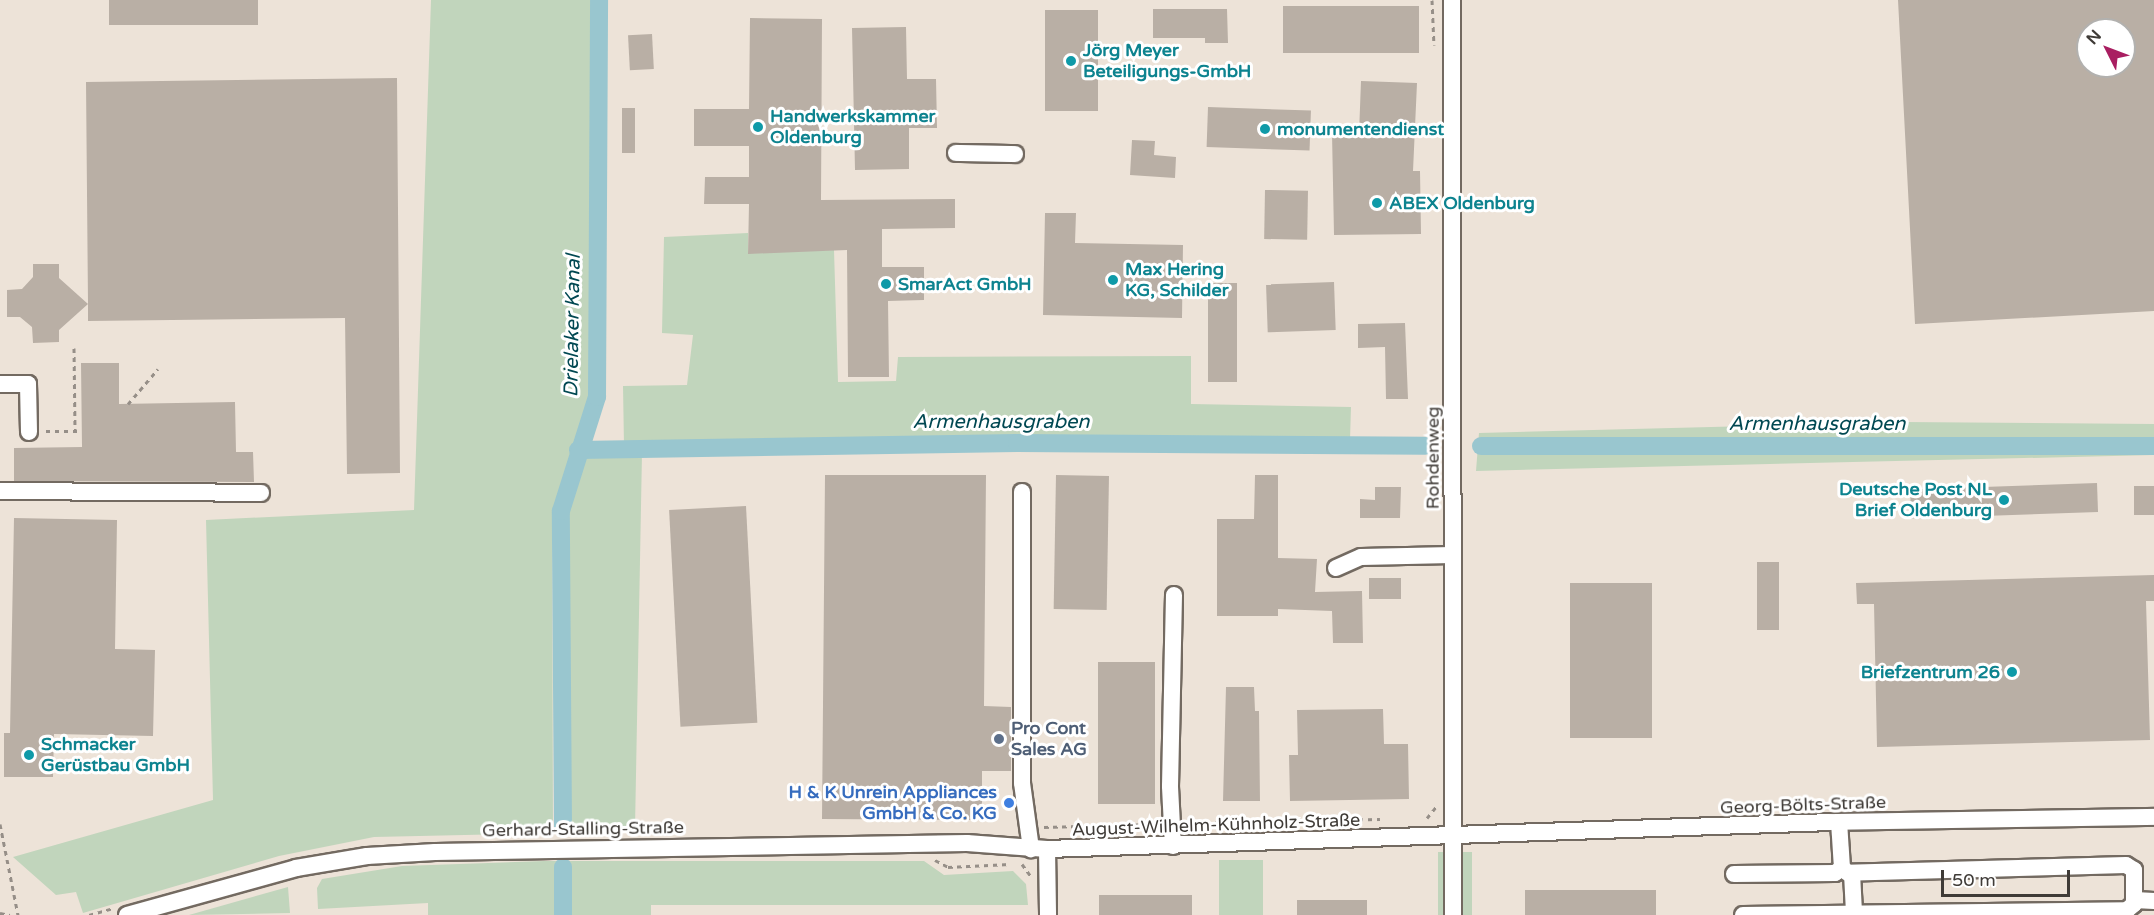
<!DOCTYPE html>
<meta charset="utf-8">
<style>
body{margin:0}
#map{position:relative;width:2154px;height:915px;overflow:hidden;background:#ede3d8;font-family:"Varela Round",sans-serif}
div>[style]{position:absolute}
.green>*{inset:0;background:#c1d5bc;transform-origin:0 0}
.canal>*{height:18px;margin:-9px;padding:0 9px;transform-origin:9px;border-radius:9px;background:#99c6cf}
.building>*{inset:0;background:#b9afa5;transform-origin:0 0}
.path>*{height:3px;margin-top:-1.5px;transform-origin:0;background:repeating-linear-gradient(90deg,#968f88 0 4.5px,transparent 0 9px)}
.roads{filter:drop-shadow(2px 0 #736a61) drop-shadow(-2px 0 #736a61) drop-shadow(0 2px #736a61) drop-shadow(0 -2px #736a61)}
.minor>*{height:16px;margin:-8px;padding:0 8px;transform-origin:8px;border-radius:8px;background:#fff}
.dots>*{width:16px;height:16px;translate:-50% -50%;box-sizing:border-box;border:3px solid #fff;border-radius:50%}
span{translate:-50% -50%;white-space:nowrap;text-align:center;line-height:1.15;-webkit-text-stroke:6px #fff;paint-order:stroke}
.culture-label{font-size:18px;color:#0d838f;font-weight:700}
.left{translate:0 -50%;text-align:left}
.right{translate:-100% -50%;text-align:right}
.street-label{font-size:18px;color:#3f3b37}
.service-label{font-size:18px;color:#4e5e75;font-weight:700}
.shop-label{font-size:18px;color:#366cbe;font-weight:700}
.water-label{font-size:20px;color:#014852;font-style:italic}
.north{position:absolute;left:2076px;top:18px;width:60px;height:60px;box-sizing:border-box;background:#fff;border:2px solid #b2b1af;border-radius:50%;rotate:312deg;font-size:16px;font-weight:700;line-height:24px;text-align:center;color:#3f3b37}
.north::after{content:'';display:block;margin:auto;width:21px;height:27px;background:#a91e61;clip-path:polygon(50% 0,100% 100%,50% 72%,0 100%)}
.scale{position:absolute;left:1941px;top:870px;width:129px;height:27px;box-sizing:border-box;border:3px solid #3f3b37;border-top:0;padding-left:8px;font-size:18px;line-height:21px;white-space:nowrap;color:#3f3b37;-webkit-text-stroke:4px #fff;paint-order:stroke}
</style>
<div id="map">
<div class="green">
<i style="clip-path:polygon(431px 0,592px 0,591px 395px,552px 516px,553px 833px,374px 837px,279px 856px,83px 913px,76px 892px,56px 895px,13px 857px,213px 800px,206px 520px,414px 510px)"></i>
<i style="clip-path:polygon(748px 233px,748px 253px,834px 250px,838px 382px,896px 381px,898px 357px,1191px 356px,1191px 404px,1351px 407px,1350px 440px,1017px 438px,624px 446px,623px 386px,687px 385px,693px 335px,662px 333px,664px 237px)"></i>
<i style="clip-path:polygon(1903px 422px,2154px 424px,2154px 455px,1476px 471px,1479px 433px)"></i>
<i style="clip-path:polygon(642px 453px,635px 828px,568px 830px,566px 511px,583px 454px)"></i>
<i style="left:1472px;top:852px;width:63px;height:34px;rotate:90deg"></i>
<i style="left:1219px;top:860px;width:44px;height:55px"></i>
<i style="clip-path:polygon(544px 861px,924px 861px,944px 875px,1013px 871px,1026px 884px,1028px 905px,651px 905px,651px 915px,428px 915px,428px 903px,318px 909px,317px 888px,322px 879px,402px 866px)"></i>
<i style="clip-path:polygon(288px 887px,290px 913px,189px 915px)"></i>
</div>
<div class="canal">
<i style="left:1481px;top:446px;width:673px"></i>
<i style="left:578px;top:450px;width:439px;rotate:-0.9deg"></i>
<i style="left:1017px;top:443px;width:408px;rotate:0.4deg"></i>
<i style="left:563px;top:828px;width:317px;rotate:-90.4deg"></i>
<i style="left:561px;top:511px;width:120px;rotate:-72.5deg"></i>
<i style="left:597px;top:397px;width:397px;rotate:-89.7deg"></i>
<i style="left:563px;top:867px;width:48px;rotate:90deg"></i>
</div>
<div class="building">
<i style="left:109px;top:0;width:149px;height:25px"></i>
<i style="clip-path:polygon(evenodd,1898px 0,2154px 0,2154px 311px,1915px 324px,1898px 0,2088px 30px,2124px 30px,2124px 66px,2088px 66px,2088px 30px)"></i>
<i style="left:1283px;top:6px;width:136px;height:47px"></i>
<i style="clip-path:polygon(1153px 9px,1227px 9px,1228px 43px,1205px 43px,1205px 38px,1153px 38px)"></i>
<i style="left:1045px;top:10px;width:53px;height:101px"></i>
<i style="clip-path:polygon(750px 18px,822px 19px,821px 200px,955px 199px,955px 228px,882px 229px,882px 267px,924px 267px,924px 300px,888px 301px,889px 377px,848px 377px,847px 250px,748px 254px,749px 204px,704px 204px,705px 177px,749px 177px,749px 146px,694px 146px,694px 109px,749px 109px)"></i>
<i style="clip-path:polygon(906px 27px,907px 79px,936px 79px,937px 128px,909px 128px,909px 169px,855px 170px,852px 28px)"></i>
<i style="left:652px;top:34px;width:35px;height:24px;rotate:87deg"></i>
<i style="clip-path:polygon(397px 78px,400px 473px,347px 474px,345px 318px,88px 321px,88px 304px,59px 330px,59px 342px,33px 343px,32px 327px,20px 317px,7px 317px,7px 290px,22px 289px,33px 277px,33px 264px,59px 264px,59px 278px,88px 304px,86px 82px)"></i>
<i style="clip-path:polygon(1361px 81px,1417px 83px,1413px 171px,1420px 171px,1421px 234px,1334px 235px,1332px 133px,1359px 134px)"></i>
<i style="left:1208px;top:107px;width:103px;height:40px;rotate:2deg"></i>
<i style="left:622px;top:108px;width:13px;height:45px"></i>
<i style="clip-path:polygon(1132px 140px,1155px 141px,1154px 155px,1176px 157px,1175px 178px,1130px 175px)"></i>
<i style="left:1265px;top:190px;width:43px;height:49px;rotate:1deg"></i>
<i style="clip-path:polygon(1045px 213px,1076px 213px,1075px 243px,1183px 245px,1182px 318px,1043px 315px)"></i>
<i style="left:1334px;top:282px;width:48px;height:68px;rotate:88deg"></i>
<i style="left:1208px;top:283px;width:29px;height:99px"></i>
<i style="clip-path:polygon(1405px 323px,1408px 399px,1386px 399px,1385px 347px,1358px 348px,1358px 324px)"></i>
<i style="clip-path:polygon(81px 363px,119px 363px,119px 404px,235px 402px,236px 452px,253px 452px,254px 482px,14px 481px,14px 448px,82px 447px)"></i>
<i style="clip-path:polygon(825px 475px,986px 475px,984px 706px,1011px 707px,1011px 771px,982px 771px,982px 820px,822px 819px)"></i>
<i style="left:1056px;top:475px;width:53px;height:134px;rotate:1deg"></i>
<i style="clip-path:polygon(1255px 475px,1278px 475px,1278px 558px,1317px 559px,1315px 592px,1362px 591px,1363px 643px,1333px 643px,1332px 611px,1278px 609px,1278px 616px,1217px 616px,1217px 519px,1254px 519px)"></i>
<i style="left:2097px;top:483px;width:29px;height:187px;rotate:88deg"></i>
<i style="left:2154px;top:486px;width:29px;height:20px;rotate:90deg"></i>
<i style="clip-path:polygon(1375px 487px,1401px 487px,1400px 518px,1360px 518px,1360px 499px,1375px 500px)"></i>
<i style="left:746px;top:506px;width:217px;height:77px;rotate:87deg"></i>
<i style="clip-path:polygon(14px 518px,117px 520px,115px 649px,155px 650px,153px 736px,54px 734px,53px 777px,4px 777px,4px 733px,10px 733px)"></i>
<i style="left:1757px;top:562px;width:22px;height:68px"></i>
<i style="clip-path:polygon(2154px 575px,2154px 601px,2146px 601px,2150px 740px,1877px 747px,1874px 604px,1857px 604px,1856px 583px)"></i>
<i style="left:1369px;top:578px;width:32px;height:21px"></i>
<i style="left:1570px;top:583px;width:82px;height:155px"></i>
<i style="left:1098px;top:662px;width:57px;height:142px"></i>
<i style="clip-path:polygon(1226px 687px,1254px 687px,1255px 711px,1259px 711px,1260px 801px,1223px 801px)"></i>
<i style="clip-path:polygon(1383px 709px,1384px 744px,1408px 744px,1409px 799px,1290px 801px,1289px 755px,1298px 755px,1297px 710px)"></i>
<i style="left:1656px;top:890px;width:25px;height:131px;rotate:90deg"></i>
<i style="left:1192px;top:895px;width:20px;height:93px;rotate:90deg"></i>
<i style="left:1367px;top:900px;width:15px;height:70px;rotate:90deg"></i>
</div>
<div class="path">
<i style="left:1432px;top:0;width:45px;rotate:87.5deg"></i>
<i style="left:74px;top:348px;width:83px;rotate:89.3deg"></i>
<i style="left:128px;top:404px;width:46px;rotate:-49.4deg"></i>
<i style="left:46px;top:431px;width:36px"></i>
<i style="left:1427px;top:818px;width:14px;rotate:-51deg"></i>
<i style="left:1188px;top:823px;width:192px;rotate:-1.2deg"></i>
<i style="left:0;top:824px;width:93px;rotate:78.8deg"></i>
<i style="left:1044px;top:827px;width:111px;rotate:-1.5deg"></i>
<i style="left:935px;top:860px;width:15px;rotate:28deg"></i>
<i style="left:948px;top:867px;width:62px;rotate:-2.8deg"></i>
<i style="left:1022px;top:864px;width:14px;rotate:54deg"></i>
<i style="left:0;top:913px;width:10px;rotate:11deg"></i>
<i style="left:89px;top:915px;width:26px;rotate:-16deg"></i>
</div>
<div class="roads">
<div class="minor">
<i style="left:1452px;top:0;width:915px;rotate:89.94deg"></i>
<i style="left:956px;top:153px;width:59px;rotate:1deg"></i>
<i style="left:0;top:384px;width:28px"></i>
<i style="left:28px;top:384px;width:48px;rotate:88.8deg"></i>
<i style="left:0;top:491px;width:261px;rotate:0.4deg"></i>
<i style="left:1022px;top:492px;width:291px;rotate:90deg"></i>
<i style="left:1022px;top:783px;width:67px;rotate:82.2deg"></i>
<i style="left:1336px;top:568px;width:27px;rotate:-24deg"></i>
<i style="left:1361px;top:557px;width:91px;rotate:-1.3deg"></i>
<i style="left:1173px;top:846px;width:60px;rotate:-92.9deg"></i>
<i style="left:1170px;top:786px;width:191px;rotate:-88.8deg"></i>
<i style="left:1047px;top:849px;width:66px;rotate:89.1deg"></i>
<i style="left:1852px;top:873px;width:40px;rotate:87.1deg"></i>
<i style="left:1734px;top:874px;width:101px;rotate:-0.6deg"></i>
<i style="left:1835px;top:873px;width:9px;rotate:-36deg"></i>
<i style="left:2135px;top:900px;width:19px;rotate:3deg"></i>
<i style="left:127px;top:915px;width:175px;rotate:-15.5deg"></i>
<i style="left:296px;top:868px;width:72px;rotate:-9.6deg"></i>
<i style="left:367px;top:856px;width:68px;rotate:-3.4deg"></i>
<i style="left:435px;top:852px;width:532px;rotate:-0.97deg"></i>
<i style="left:967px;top:843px;width:80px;rotate:4.3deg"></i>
<i style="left:1047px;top:849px;width:783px;rotate:-1.97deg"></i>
<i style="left:1830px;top:822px;width:324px;rotate:-0.9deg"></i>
<i style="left:1743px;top:915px;width:384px;rotate:-0.7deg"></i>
<i style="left:2127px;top:910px;width:9px;rotate:-41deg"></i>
<i style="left:2134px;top:904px;width:34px;rotate:-90deg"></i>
<i style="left:2134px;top:870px;width:9px;rotate:-148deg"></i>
<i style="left:2126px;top:865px;width:278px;rotate:178.4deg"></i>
<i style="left:1848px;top:873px;width:8px;rotate:-140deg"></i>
<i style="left:1842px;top:868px;width:46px;rotate:-93.7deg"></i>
</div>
</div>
<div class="dots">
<i style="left:1071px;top:61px;background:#0f9aa8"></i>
<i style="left:758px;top:127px;background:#0f9aa8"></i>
<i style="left:1265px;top:129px;background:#0f9aa8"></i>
<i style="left:1377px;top:203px;background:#0f9aa8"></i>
<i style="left:1113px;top:280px;background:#0f9aa8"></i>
<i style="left:886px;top:284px;background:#0f9aa8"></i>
<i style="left:2004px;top:500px;background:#0f9aa8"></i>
<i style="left:2012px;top:672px;background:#0f9aa8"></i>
<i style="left:999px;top:739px;background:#5c6f8a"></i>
<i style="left:29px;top:755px;background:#0f9aa8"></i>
<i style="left:1009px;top:803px;background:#3f7fe0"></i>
</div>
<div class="culture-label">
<span class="left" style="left:1083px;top:61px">Jörg Meyer<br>Beteiligungs-GmbH</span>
<span class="left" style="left:770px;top:127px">Handwerkskammer<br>Oldenburg</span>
<span class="left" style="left:1277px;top:129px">monumentendienst</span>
<span class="left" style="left:1389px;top:203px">ABEX Oldenburg</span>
<span class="left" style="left:1125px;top:280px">Max Hering<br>KG, Schilder</span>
<span class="left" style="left:898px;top:284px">SmarAct GmbH</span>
<span class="right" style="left:1992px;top:500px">Deutsche Post NL<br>Brief Oldenburg</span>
<span class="right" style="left:2000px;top:672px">Briefzentrum 26</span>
<span class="left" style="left:41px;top:755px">Schmacker<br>Gerüstbau GmbH</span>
</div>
<div class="street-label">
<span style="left:1433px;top:458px;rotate:-90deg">Rohdenweg</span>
<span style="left:1803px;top:805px;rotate:-2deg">Georg-Bölts-Straße</span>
<span style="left:1216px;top:825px;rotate:-2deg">August-Wilhelm-Kühnholz-Straße</span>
<span style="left:583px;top:829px;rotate:-1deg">Gerhard-Stalling-Straße</span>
</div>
<div class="service-label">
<span class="left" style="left:1011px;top:739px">Pro Cont<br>Sales AG</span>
</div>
<div class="shop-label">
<span class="right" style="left:997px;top:803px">H &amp; K Unrein Appliances<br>GmbH &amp; Co. KG</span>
</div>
<div class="water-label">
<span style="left:573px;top:326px;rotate:-89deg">Drielaker Kanal</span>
<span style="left:1001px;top:422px">Armenhausgraben</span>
<span style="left:1817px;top:424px">Armenhausgraben</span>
</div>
<div class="north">N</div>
<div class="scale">50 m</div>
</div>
